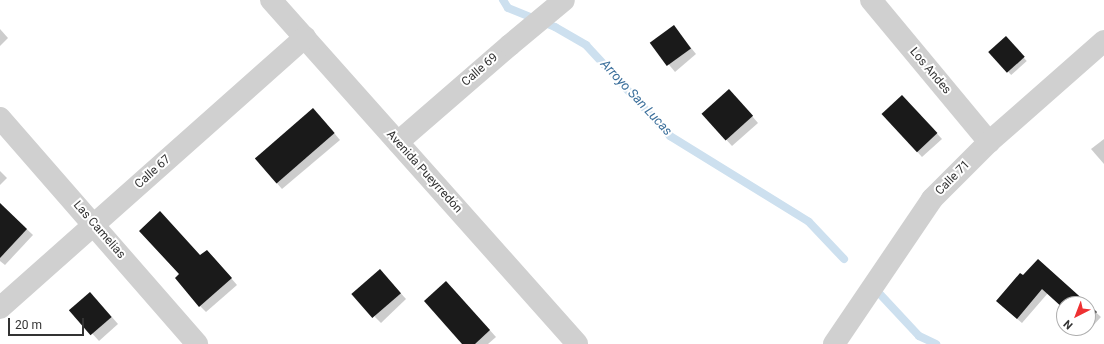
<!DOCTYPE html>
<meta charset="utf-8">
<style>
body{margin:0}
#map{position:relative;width:1104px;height:344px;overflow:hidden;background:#fff;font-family:Roboto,sans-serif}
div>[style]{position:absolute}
.shadow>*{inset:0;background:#0003;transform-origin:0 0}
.stream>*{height:8px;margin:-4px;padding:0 4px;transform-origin:4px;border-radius:4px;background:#cde0ef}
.building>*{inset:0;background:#1a1a1a;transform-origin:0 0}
.minor>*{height:22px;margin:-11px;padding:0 11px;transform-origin:11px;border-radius:11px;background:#d0d0d0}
span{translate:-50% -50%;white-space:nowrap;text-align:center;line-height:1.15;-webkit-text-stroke:4px #fff;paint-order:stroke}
.street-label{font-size:12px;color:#333}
.water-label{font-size:13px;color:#3b6f9b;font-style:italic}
.north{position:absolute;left:1056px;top:296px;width:40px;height:40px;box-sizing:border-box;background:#fff;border:1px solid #adadad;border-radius:50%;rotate:222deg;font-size:11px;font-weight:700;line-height:16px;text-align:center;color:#333}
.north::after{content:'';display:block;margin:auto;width:14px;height:18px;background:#ee3132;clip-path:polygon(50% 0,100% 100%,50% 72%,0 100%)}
.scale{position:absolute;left:8px;top:318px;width:76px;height:18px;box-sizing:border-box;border:2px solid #333;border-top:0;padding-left:5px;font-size:12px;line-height:14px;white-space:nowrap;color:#333;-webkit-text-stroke:3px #fff;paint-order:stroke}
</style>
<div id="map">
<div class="shadow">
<i style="clip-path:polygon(0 29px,8px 38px,0 46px)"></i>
<i style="clip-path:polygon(679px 33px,696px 54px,675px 72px,652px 44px)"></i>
<i style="left:1006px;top:38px;width:31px;height:21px;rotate:48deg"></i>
<i style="clip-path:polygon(735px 96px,758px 123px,732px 146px,703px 114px)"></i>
<i style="clip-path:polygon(908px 102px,942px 139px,922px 157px,882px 113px)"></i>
<i style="clip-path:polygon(319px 115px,340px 140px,282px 189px,255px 158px)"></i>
<i style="clip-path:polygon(1104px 139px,1104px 164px,1091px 149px)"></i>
<i style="clip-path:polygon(0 171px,7px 178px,0 185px)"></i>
<i style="clip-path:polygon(0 204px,33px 235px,5px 265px,0 261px)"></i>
<i style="clip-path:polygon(201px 256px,213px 257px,237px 285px,206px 312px,200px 306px,180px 275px)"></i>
<i style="clip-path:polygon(386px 277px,406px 299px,381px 323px,375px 317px)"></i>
<i style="clip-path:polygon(1023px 277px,1087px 304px,1064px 304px,1064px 308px,1048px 293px,1022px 323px,1002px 306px)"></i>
<i style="clip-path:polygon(452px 288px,496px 337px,488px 344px,463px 344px)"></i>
<i style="clip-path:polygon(96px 299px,118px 324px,99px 341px,71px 310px)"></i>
<i style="clip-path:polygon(1088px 305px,1101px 317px,1089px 330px,1086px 328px,1088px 328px)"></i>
</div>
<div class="stream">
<i style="left:503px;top:0;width:9px;rotate:58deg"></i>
<i style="left:508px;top:8px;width:51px;rotate:22deg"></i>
<i style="left:555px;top:27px;width:36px;rotate:30deg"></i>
<i style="left:586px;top:45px;width:124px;rotate:47.3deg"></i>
<i style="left:670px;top:136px;width:163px;rotate:31.7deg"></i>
<i style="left:809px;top:222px;width:51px;rotate:46.6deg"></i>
<i style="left:878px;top:292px;width:60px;rotate:47deg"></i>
<i style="left:919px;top:336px;width:19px;rotate:25deg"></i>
</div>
<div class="building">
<i style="left:674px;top:25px;width:29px;height:30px;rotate:54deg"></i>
<i style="left:1006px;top:36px;width:28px;height:24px;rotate:48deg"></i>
<i style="left:729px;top:89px;width:36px;height:37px;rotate:48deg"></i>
<i style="left:902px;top:95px;width:52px;height:28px;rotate:47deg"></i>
<i style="left:313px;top:108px;width:33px;height:77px;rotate:49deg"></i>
<i style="clip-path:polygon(0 203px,27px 229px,0 258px)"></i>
<i style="clip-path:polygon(160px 211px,200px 255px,207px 250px,232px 278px,199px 307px,175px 278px,179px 274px,139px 231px)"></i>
<i style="clip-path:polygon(1038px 259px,1097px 312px,1088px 321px,1088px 304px,1064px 304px,1064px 309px,1042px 289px,1017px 319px,996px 301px,1020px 273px,1023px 275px)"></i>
<i style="left:380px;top:269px;width:32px;height:38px;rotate:49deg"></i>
<i style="clip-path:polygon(446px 281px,490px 330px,475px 344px,462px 344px,424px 301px)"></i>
<i style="left:90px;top:292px;width:33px;height:28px;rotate:49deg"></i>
</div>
<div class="minor">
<i style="left:271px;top:0;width:460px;rotate:48.3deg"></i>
<i style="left:871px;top:0;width:185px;rotate:50.3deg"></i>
<i style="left:0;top:118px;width:300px;rotate:48.9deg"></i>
<i style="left:398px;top:142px;width:148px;rotate:-40.9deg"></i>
<i style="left:510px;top:45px;width:70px;rotate:-39.8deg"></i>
<i style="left:0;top:308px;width:408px;rotate:-41.6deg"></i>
<i style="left:834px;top:344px;width:175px;rotate:-55.9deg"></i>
<i style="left:932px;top:199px;width:81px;rotate:-45deg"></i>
<i style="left:989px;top:142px;width:153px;rotate:-41.3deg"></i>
</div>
<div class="street-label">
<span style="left:480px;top:70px;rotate:-41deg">Calle 69</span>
<span style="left:930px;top:71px;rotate:50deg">Los Andes</span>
<span style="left:153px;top:172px;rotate:-42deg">Calle 67</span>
<span style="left:424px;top:172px;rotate:48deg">Avenida Pueyrredón</span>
<span style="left:953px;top:178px;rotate:-45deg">Calle 71</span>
<span style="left:99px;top:230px;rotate:49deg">Las Camelias</span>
</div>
<div class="water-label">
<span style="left:636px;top:98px;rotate:47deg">Arroyo San Lucas</span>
</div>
<div class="north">N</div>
<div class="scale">20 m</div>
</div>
